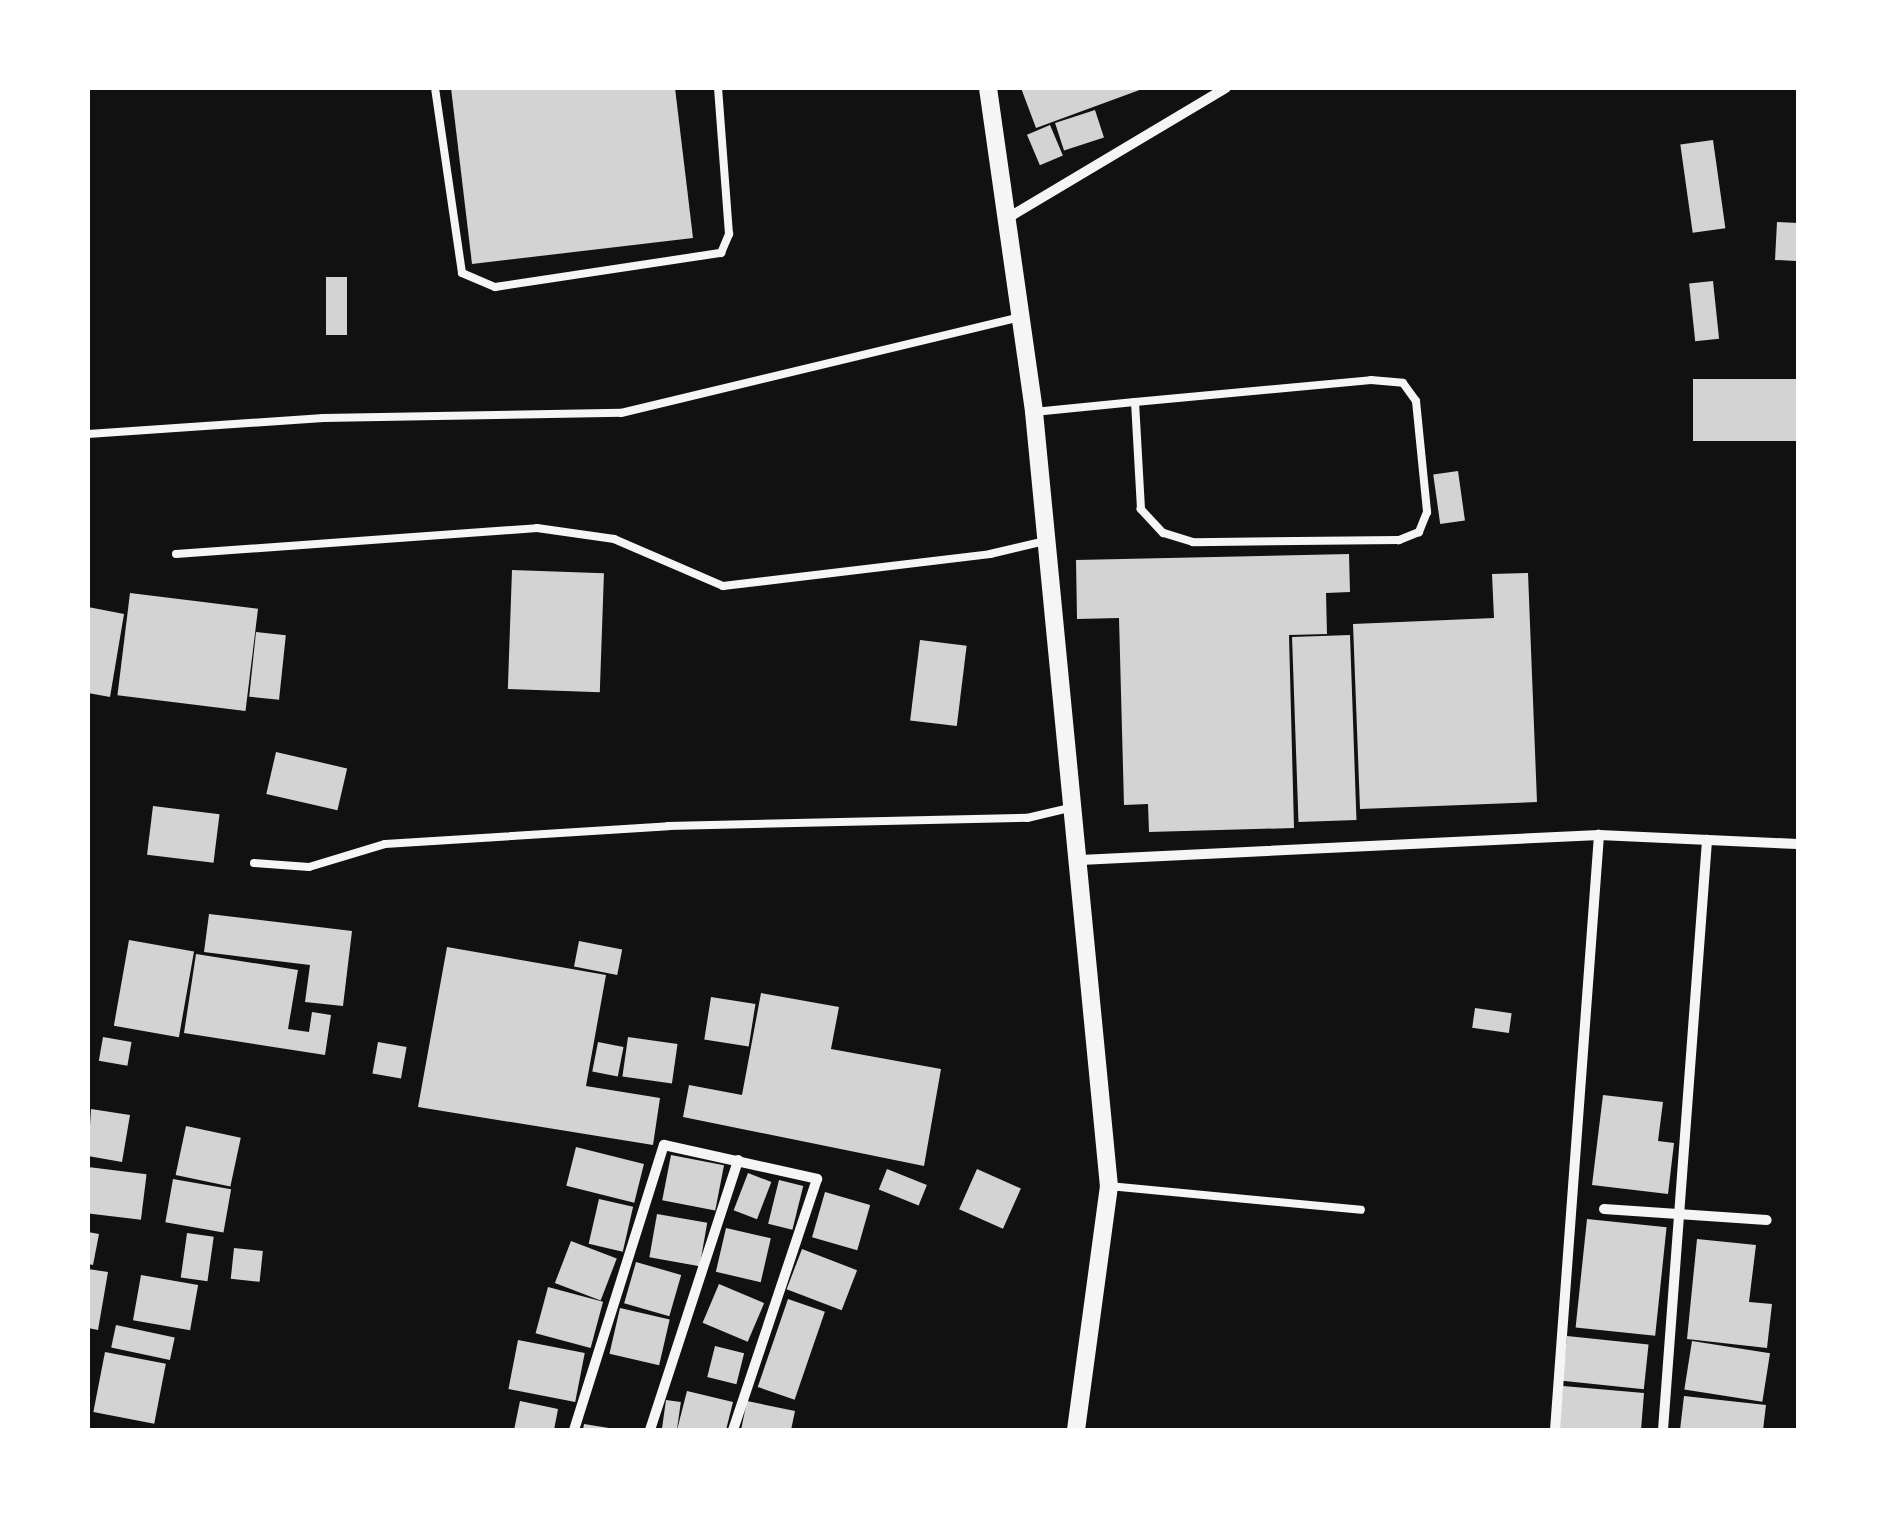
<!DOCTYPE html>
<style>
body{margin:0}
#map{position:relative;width:1886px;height:1518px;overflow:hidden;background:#111;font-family:Cabin,sans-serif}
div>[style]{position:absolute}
.building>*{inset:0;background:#d3d3d3;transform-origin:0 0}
.service>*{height:8px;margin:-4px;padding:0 4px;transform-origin:4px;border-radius:4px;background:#f5f5f5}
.minor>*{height:10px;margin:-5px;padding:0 5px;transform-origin:5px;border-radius:5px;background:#f5f5f5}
.tertiary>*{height:18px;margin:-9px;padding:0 9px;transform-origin:9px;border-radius:9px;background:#f5f5f5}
span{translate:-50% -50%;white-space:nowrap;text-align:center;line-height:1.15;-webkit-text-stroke:8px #fff;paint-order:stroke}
.frame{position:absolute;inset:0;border:90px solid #fff;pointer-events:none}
</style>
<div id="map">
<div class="building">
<i style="clip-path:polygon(451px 88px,675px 88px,693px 238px,472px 264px)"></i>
<i style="clip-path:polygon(1021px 88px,1145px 88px,1036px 128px)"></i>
<i style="left:1095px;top:110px;width:29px;height:42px;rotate:72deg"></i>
<i style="left:1050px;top:125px;width:33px;height:25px;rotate:67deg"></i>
<i style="left:1713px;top:140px;width:89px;height:33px;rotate:82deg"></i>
<i style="left:1777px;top:222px;width:21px;height:38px;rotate:3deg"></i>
<i style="left:326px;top:277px;width:21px;height:58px"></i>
<i style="left:1713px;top:281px;width:58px;height:24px;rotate:84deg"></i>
<i style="left:1798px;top:379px;width:62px;height:105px;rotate:90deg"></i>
<i style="left:1458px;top:471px;width:50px;height:25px;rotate:82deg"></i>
<i style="clip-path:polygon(1349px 554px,1350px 592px,1326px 593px,1327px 634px,1289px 635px,1294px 828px,1149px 832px,1148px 804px,1124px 805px,1119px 618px,1077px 619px,1076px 560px)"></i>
<i style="left:512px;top:570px;width:92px;height:119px;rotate:2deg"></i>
<i style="clip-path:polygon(1528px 573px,1537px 802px,1360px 809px,1353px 624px,1494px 618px,1492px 574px)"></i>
<i style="left:130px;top:593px;width:129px;height:103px;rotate:7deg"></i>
<i style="clip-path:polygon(88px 607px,124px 614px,110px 697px,88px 693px)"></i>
<i style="left:256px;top:632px;width:30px;height:65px;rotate:6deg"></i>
<i style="left:1350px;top:635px;width:185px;height:58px;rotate:88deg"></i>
<i style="left:920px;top:640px;width:47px;height:81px;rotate:7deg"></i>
<i style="left:276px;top:752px;width:73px;height:43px;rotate:13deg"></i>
<i style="left:153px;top:806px;width:67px;height:49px;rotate:7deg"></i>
<i style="clip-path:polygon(209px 914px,352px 931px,343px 1006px,305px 1002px,310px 965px,204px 952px)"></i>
<i style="left:129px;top:940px;width:66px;height:87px;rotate:10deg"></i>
<i style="left:579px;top:941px;width:44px;height:26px;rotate:11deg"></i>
<i style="clip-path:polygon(447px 947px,606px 975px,586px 1086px,660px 1098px,653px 1145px,418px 1107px)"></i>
<i style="clip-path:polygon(196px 954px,298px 970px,288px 1029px,309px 1032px,312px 1012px,331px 1015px,325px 1055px,184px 1033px)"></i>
<i style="clip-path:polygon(761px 993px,839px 1007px,831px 1049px,941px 1069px,924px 1166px,683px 1117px,689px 1085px,742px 1095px)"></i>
<i style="left:711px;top:997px;width:45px;height:43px;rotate:9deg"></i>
<i style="left:1475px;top:1008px;width:37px;height:20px;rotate:8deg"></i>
<i style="left:103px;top:1037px;width:29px;height:24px;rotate:10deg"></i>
<i style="left:628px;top:1037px;width:50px;height:40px;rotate:8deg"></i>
<i style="left:378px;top:1042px;width:29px;height:32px;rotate:10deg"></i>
<i style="left:598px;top:1042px;width:26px;height:30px;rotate:11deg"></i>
<i style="clip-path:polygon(1603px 1095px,1663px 1102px,1658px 1141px,1674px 1143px,1668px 1194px,1592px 1185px)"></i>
<i style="clip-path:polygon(91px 1109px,130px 1115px,122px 1162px,88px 1156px)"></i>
<i style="left:186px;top:1126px;width:56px;height:50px;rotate:12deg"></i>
<i style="left:576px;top:1147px;width:70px;height:40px;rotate:14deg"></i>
<i style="left:671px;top:1155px;width:54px;height:46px;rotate:11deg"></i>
<i style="left:88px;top:1167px;width:59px;height:46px;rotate:7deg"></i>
<i style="left:887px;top:1169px;width:43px;height:22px;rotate:22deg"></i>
<i style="left:977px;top:1169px;width:48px;height:44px;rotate:24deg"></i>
<i style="left:748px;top:1173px;width:25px;height:40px;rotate:21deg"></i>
<i style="left:173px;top:1179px;width:59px;height:44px;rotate:10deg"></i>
<i style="left:779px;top:1180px;width:25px;height:45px;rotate:14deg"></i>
<i style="left:825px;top:1192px;width:47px;height:47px;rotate:16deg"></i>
<i style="left:599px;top:1199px;width:35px;height:46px;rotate:13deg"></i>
<i style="left:657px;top:1214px;width:51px;height:44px;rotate:10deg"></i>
<i style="left:1587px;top:1219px;width:80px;height:109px;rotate:6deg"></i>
<i style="left:726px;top:1228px;width:46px;height:45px;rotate:13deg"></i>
<i style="clip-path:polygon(88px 1232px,99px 1234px,93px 1265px,88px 1264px)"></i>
<i style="left:187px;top:1233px;width:27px;height:45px;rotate:8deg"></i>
<i style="clip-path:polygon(1697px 1239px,1756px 1245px,1749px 1302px,1772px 1304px,1767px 1348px,1687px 1339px)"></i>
<i style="left:571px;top:1241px;width:49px;height:45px;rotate:21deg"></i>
<i style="left:234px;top:1248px;width:29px;height:31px;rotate:6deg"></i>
<i style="left:802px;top:1249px;width:59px;height:43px;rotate:21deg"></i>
<i style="left:636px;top:1262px;width:47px;height:43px;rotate:16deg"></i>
<i style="clip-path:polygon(88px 1269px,108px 1272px,98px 1330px,88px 1328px)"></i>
<i style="left:141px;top:1275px;width:58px;height:46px;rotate:10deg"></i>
<i style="left:719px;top:1284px;width:49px;height:42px;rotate:23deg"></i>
<i style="left:548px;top:1287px;width:57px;height:48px;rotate:15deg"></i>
<i style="left:788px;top:1299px;width:39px;height:93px;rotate:19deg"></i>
<i style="left:620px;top:1308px;width:51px;height:47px;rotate:13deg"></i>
<i style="left:116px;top:1325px;width:60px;height:23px;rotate:12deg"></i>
<i style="left:1567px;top:1336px;width:82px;height:45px;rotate:6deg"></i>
<i style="left:518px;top:1340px;width:68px;height:50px;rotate:11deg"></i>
<i style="left:1692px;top:1341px;width:79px;height:49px;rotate:9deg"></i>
<i style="left:715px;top:1346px;width:30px;height:32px;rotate:14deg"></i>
<i style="left:105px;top:1352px;width:62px;height:61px;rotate:11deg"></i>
<i style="clip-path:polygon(1563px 1386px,1644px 1393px,1641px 1430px,1558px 1430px)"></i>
<i style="clip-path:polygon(687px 1391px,733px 1402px,726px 1430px,677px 1430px)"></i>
<i style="clip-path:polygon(1684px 1396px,1766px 1405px,1763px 1430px,1680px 1430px)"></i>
<i style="left:666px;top:1400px;width:15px;height:30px;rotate:8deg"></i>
<i style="clip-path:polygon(520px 1401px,558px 1409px,554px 1430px,514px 1430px)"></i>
<i style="clip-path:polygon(747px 1401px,795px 1411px,791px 1430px,741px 1430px)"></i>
<i style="clip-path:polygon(584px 1424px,609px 1428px,609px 1430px,583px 1430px)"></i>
</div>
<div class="service">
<i style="left:435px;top:88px;width:187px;rotate:81.7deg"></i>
<i style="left:462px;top:273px;width:36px;rotate:23deg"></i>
<i style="left:495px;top:287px;width:229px;rotate:-8.6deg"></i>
<i style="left:721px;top:253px;width:21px;rotate:-67deg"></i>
<i style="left:729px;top:234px;width:146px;rotate:-94.3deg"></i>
<i style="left:1034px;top:412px;width:101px;rotate:-5.7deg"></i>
<i style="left:1135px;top:402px;width:237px;rotate:-5.3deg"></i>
<i style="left:1371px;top:380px;width:32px;rotate:5deg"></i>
<i style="left:1403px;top:383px;width:22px;rotate:54deg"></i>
<i style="left:1416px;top:401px;width:112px;rotate:84.3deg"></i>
<i style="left:1427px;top:512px;width:22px;rotate:112deg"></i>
<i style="left:1419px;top:532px;width:22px;rotate:158deg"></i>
<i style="left:1399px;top:540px;width:206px;rotate:179.4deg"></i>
<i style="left:1193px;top:542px;width:31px;rotate:-163deg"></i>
<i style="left:1163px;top:533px;width:33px;rotate:-133deg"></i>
<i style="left:1141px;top:509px;width:107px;rotate:-93.2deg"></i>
<i style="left:88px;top:434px;width:236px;rotate:-3.9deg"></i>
<i style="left:323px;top:418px;width:298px;rotate:-1deg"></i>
<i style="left:621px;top:413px;width:410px;rotate:-13.5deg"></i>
<i style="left:176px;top:554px;width:362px;rotate:-4.1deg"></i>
<i style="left:537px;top:528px;width:78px;rotate:8.1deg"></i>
<i style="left:614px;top:539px;width:119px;rotate:23.3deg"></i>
<i style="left:723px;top:586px;width:269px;rotate:-6.8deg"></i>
<i style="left:990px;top:554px;width:57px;rotate:-13.3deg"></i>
<i style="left:254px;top:863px;width:55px;rotate:4.2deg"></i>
<i style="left:309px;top:867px;width:79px;rotate:-16.8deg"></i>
<i style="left:385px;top:844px;width:284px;rotate:-3.6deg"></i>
<i style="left:668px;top:826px;width:359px;rotate:-1.3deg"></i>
<i style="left:1027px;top:818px;width:43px;rotate:-13.4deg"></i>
<i style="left:1109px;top:1186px;width:253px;rotate:5.4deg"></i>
</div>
<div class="minor">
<i style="left:1011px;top:216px;width:250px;rotate:-30.8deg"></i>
<i style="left:1080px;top:860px;width:520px;rotate:-2.76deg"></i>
<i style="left:1599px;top:835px;width:199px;rotate:2.6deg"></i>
<i style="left:1604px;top:1209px;width:163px;rotate:3.9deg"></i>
<i style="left:574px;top:1430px;width:299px;rotate:-72.5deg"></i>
<i style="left:664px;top:1145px;width:157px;rotate:12.5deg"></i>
<i style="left:817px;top:1179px;width:265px;rotate:108.5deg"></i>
<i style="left:650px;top:1430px;width:284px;rotate:-71.9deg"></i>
<i style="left:1555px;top:1430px;width:597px;rotate:-85.77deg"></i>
<i style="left:1663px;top:1430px;width:592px;rotate:-85.73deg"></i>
</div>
<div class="tertiary">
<i style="left:988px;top:88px;width:327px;rotate:81.9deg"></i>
<i style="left:1034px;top:412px;width:778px;rotate:84.47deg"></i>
<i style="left:1109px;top:1186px;width:246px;rotate:97.7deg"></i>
</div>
<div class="frame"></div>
</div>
